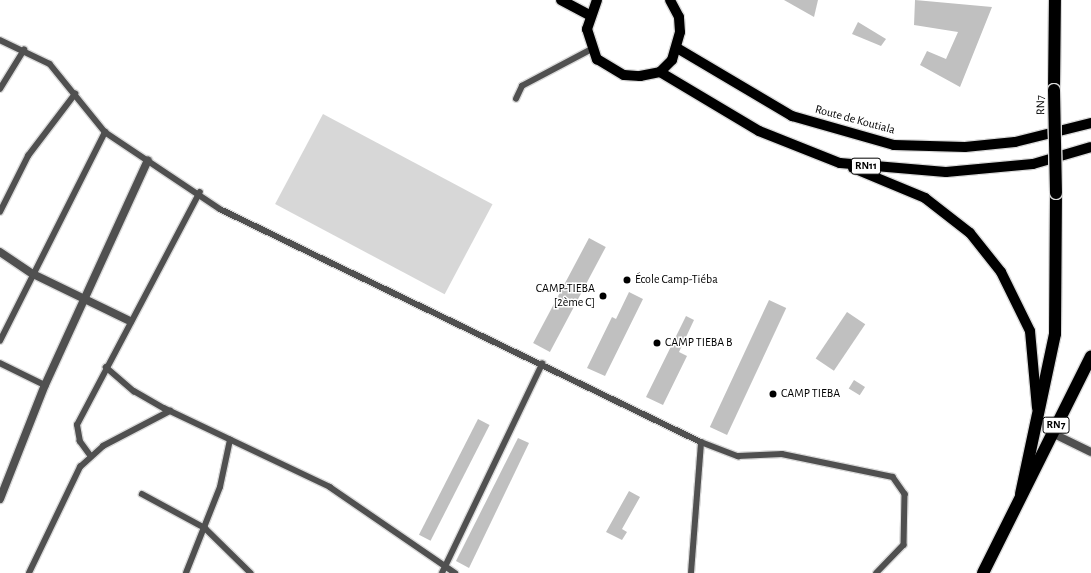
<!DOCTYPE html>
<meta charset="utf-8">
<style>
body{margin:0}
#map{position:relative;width:1091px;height:573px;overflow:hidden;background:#fff;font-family:"Alegreya Sans",sans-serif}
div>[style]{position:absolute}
.green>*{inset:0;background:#d7d7d7;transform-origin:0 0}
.building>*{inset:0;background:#c0c0c0;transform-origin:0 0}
.roads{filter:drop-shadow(1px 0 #dbdbdb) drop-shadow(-1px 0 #dbdbdb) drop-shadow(0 1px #dbdbdb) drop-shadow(0 -1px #dbdbdb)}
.lane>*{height:5.5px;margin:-2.75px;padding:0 2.75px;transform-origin:2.75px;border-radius:2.75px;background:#505050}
.street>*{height:8px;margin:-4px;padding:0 4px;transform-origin:4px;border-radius:4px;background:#505050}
.primary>*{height:10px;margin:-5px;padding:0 5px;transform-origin:5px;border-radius:5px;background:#000}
.highway>*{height:12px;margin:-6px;padding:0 6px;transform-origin:6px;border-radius:6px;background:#000}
.bridges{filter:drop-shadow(1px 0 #dbdbdb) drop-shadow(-1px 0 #dbdbdb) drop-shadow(0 1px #dbdbdb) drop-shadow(0 -1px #dbdbdb)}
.highway-bridge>*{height:12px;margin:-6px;padding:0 6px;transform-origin:6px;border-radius:6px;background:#000}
.dots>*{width:11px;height:11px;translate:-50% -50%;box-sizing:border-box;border:2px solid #fff;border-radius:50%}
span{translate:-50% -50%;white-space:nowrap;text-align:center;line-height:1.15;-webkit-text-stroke:3px #fff;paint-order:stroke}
.shield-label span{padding:1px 3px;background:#fff;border:1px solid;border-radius:3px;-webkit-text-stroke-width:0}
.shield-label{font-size:11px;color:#000;font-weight:700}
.street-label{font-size:12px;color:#000}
.poi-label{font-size:12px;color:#000}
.left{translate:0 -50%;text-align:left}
.right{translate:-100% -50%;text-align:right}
</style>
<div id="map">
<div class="green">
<i style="left:323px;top:114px;width:192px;height:102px;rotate:28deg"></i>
</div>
<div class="building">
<i style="clip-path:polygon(784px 0,818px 0,814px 17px)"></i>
<i style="clip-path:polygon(915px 0,992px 7px,960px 87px,920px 65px,927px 51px,946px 59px,958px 32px,914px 25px)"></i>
<i style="clip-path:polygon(858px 22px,886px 39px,881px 46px,852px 34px)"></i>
<i style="left:589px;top:238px;width:19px;height:119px;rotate:28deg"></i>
<i style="clip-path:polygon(629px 292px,643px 299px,605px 376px,587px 368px,612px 317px,616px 319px)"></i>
<i style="left:769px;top:300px;width:19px;height:140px;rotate:25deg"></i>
<i style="left:847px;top:312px;width:22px;height:56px;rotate:34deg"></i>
<i style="clip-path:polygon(686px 316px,694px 320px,679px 352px,687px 356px,663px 405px,646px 397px)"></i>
<i style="left:854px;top:380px;width:13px;height:10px;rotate:32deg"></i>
<i style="left:478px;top:419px;width:13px;height:130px;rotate:27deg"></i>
<i style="clip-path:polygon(518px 438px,529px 443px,469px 568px,456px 561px)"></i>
<i style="clip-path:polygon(629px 491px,640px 497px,622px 529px,627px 532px,622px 540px,606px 532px)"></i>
</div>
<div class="roads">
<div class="lane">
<i style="left:0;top:40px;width:55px;rotate:25.6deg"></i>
<i style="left:50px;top:64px;width:87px;rotate:51deg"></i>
<i style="left:105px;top:132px;width:138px;rotate:33.8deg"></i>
<i style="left:220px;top:209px;width:534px;rotate:25.85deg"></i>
<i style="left:701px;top:442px;width:40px;rotate:21deg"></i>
<i style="left:738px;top:456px;width:44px;rotate:-2.6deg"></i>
<i style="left:782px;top:454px;width:113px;rotate:11.7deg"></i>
<i style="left:893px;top:477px;width:21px;rotate:55deg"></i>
<i style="left:905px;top:494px;width:51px;rotate:91.1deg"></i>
<i style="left:904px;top:545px;width:39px;rotate:134deg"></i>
<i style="left:0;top:89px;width:46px;rotate:-58.4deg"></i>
<i style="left:516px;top:99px;width:14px;rotate:-65deg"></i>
<i style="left:522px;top:86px;width:79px;rotate:-27.9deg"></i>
<i style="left:0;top:212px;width:63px;rotate:-63.4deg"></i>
<i style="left:28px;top:156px;width:78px;rotate:-52.8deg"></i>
<i style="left:0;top:341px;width:234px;rotate:-63.3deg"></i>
<i style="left:0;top:363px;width:50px;rotate:26.1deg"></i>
<i style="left:106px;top:367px;width:37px;rotate:41deg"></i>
<i style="left:134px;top:391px;width:34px;rotate:30deg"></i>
<i style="left:164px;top:408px;width:184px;rotate:25.4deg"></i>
<i style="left:330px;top:487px;width:152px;rotate:34.5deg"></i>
<i style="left:91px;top:457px;width:19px;rotate:-126deg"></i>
<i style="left:80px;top:442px;width:17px;rotate:-100deg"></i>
<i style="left:77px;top:425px;width:263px;rotate:-62.2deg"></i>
<i style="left:142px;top:494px;width:72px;rotate:28.4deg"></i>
<i style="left:205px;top:528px;width:64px;rotate:44.4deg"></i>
<i style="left:29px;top:573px;width:118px;rotate:-64.3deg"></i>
<i style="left:80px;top:467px;width:31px;rotate:-42deg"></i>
<i style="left:103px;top:446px;width:76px;rotate:-27.6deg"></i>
<i style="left:186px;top:573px;width:92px;rotate:-68.4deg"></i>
<i style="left:220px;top:487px;width:48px;rotate:-78deg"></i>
<i style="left:442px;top:573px;width:232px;rotate:-64.4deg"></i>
<i style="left:691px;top:573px;width:131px;rotate:-85.6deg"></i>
</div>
<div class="street">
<i style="left:0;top:252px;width:40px;rotate:34deg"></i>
<i style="left:33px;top:274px;width:108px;rotate:25.9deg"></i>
<i style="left:1052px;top:433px;width:43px;rotate:26deg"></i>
<i style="left:0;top:499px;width:123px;rotate:-68.5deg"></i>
<i style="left:45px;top:385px;width:247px;rotate:-65.4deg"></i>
</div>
<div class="primary">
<i style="left:561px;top:0;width:32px;rotate:28deg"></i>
<i style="left:597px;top:0;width:31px;rotate:109deg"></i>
<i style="left:587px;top:29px;width:32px;rotate:72deg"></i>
<i style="left:597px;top:59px;width:31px;rotate:31deg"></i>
<i style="left:624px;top:75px;width:16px;rotate:4deg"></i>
<i style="left:640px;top:76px;width:20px;rotate:-11deg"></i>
<i style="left:660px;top:72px;width:17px;rotate:-45deg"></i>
<i style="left:672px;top:60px;width:29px;rotate:-74deg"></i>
<i style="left:680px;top:32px;width:15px;rotate:-94deg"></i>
<i style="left:679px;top:17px;width:19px;rotate:-118deg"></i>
<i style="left:677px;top:48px;width:134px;rotate:30.6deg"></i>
<i style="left:792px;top:116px;width:106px;rotate:15.9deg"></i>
<i style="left:894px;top:145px;width:71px;rotate:1.6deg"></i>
<i style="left:965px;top:147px;width:50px;rotate:-5.7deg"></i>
<i style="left:1015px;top:142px;width:78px;rotate:-14deg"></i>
<i style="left:660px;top:72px;width:115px;rotate:30.8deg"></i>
<i style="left:759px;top:131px;width:87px;rotate:21.6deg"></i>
<i style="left:840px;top:163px;width:106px;rotate:4.9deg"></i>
<i style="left:946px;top:172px;width:87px;rotate:-5.3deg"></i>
<i style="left:1033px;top:164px;width:60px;rotate:-16.3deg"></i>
<i style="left:853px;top:168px;width:78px;rotate:22.6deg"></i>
<i style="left:925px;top:198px;width:57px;rotate:37.9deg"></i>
<i style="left:970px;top:233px;width:50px;rotate:51.5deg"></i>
<i style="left:1001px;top:272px;width:66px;rotate:63.8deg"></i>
<i style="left:1030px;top:331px;width:77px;rotate:84.8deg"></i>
</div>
<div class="highway">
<i style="left:1054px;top:90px;width:90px;rotate:-89.4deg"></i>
<i style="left:1021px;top:494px;width:164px;rotate:-78deg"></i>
<i style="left:1055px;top:334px;width:141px;rotate:-89.6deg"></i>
<i style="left:983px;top:573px;width:242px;rotate:-63.5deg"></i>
</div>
</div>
<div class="bridges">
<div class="highway-bridge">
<i style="left:1054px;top:90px;width:103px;rotate:88.9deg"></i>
</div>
</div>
<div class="dots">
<i style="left:627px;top:280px;background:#000"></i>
<i style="left:603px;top:296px;background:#000"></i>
<i style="left:657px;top:343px;background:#000"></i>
<i style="left:773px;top:394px;background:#000"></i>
</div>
<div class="shield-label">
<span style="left:866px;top:166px">RN11</span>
<span style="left:1056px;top:425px">RN7</span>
</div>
<div class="street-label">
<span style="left:1041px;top:105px;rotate:-91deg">RN7</span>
<span style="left:855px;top:120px;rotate:15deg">Route de Koutiala</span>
</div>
<div class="poi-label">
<span class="left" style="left:635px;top:280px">École Camp-Tiéba</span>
<span class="right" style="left:595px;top:296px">CAMP-TIEBA<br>[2ème C]</span>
<span class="left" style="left:665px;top:343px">CAMP TIEBA B</span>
<span class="left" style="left:781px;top:394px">CAMP TIEBA</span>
</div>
</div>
